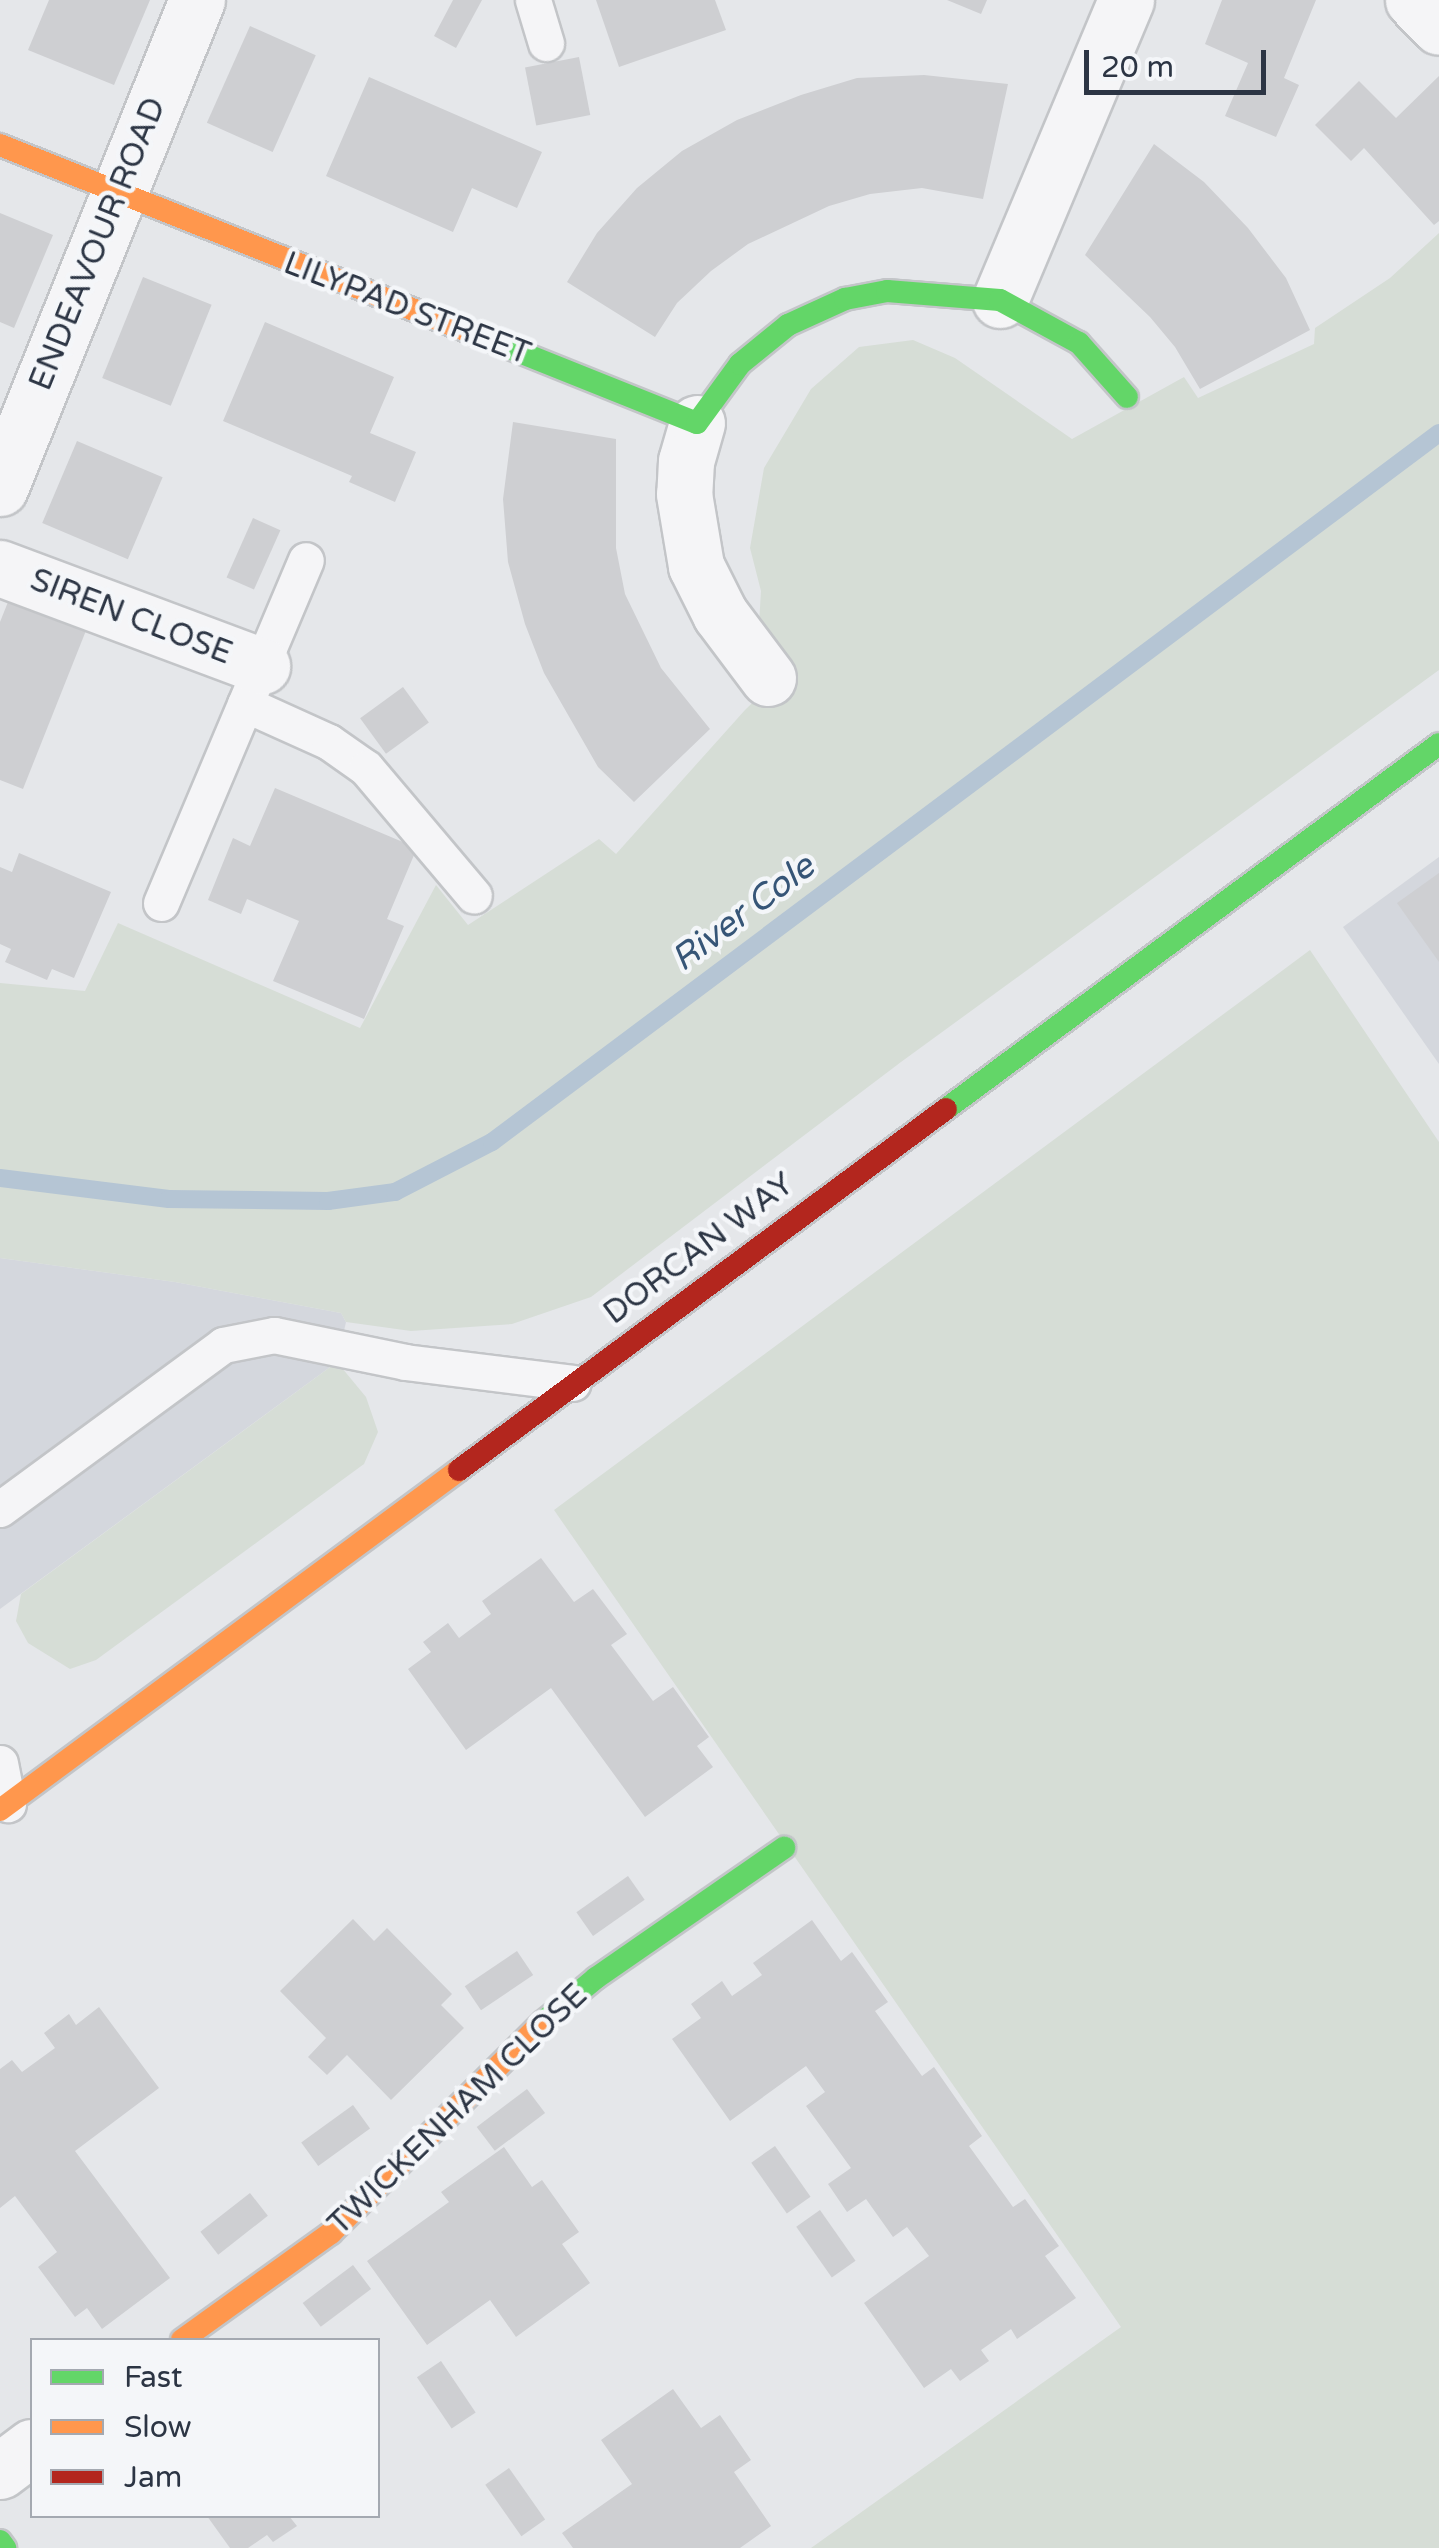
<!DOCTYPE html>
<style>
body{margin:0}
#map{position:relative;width:1439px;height:2548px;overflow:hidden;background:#e5e7ea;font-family:"Varela Round",sans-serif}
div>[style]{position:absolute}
.built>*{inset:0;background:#d4d7dd}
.green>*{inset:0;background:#d6ddd6}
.stream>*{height:18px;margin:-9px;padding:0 9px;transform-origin:9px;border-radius:9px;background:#b5c5d4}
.building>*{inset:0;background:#cecfd2;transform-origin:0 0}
.roads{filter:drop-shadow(2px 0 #c3c5c8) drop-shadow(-2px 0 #c3c5c8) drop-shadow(0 2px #c3c5c8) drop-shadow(0 -2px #c3c5c8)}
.lane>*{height:35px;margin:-17.5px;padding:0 17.5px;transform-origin:17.5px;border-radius:17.5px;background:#f5f5f7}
.street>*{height:55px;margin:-27.5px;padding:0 27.5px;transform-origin:27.5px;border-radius:27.5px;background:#f5f5f7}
.fast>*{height:22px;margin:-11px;padding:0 11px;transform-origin:11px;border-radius:11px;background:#63d668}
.slow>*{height:22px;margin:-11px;padding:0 11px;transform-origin:11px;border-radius:11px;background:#ff974d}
.jam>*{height:22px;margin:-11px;padding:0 11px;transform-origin:11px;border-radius:11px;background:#b3261e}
span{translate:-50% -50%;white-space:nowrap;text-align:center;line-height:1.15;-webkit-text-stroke:9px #f4f6f9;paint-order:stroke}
.street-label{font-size:32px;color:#2c3544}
.water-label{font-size:35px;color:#365577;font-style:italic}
.legend{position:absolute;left:30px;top:2338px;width:350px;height:180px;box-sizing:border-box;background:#f4f6f9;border:2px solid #a4a9b1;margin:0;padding:12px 18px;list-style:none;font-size:30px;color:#2c3544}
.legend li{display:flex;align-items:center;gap:20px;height:50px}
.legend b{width:50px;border:2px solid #a4a9b1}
.scale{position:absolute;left:1084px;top:50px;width:182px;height:45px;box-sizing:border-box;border:5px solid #2c3544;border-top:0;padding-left:12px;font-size:30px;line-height:35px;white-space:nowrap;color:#2c3544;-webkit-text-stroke:8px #f4f6f9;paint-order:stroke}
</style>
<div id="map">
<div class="built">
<i style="clip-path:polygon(1439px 857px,1439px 1064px,1343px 927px)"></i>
<i style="clip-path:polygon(0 1258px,175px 1282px,341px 1313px,346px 1322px,337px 1362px,0 1609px)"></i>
</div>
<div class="green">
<i style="clip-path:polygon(1439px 233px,1439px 670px,901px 1062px,591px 1297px,512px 1324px,411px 1331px,346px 1322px,341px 1313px,175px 1282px,0 1258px,0 983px,85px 991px,118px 923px,360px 1028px,436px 885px,468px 925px,599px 839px,616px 854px,745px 710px,791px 665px,759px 624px,761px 591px,750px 548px,764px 468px,811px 389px,859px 347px,913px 340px,955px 358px,1072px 439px,1184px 377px,1198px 398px,1314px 344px,1315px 328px,1390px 278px)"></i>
<i style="clip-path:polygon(1310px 950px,1439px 1142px,1439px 2548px,811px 2548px,1121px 2327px,554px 1510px)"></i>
<i style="clip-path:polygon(337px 1362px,366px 1397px,378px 1432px,364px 1464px,96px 1660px,70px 1669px,28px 1643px,16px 1621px,21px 1594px)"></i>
</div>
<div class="stream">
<i style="left:0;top:1178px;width:170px;rotate:7.1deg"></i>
<i style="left:169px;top:1199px;width:159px;rotate:0.7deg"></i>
<i style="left:328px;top:1201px;width:68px;rotate:-7.7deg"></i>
<i style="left:395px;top:1192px;width:109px;rotate:-27.3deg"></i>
<i style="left:492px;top:1142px;width:1183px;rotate:-36.82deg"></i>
</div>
<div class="building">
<i style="clip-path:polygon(49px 0,150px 0,114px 85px,28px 50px)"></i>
<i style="clip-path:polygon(453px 0,482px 0,456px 48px,434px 36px)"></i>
<i style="clip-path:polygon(596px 0,715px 0,726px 30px,619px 67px)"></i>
<i style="clip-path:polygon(947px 0,987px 0,981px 14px)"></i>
<i style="clip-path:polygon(1222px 0,1316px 0,1284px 78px,1299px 85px,1276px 137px,1225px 116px,1248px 63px,1205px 44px)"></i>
<i style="left:250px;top:26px;width:72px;height:106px;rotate:24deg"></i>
<i style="left:579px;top:57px;width:59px;height:55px;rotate:79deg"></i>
<i style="clip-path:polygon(924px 75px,1008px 84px,983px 199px,922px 188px,870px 194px,829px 206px,748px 244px,711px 271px,677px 303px,655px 337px,567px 282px,597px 233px,637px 188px,682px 151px,737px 120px,801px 95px,857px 78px)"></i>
<i style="clip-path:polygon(1439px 76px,1439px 221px,1434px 225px,1364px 148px,1351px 161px,1315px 125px,1359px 81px,1396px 118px)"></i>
<i style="clip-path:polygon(369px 77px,542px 152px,517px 208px,472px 188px,453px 232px,326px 176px)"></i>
<i style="clip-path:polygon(1154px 144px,1204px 182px,1248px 228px,1286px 278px,1310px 330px,1200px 389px,1175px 347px,1150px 317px,1085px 255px)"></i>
<i style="clip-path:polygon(0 213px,53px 235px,14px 328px,0 322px)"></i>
<i style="left:143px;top:277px;width:74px;height:109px;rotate:22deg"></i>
<i style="clip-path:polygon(265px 322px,394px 377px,370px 433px,416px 452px,395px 502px,349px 482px,352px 476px,223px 421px)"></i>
<i style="clip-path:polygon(513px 422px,616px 439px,616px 548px,625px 594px,661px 668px,710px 729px,634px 802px,598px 767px,544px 673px,525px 624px,508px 562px,503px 499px)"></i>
<i style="left:77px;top:441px;width:93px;height:89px;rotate:23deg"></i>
<i style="left:253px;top:518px;width:30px;height:65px;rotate:24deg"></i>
<i style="clip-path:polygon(10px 597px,87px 628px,23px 789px,0 780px,0 622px)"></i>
<i style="left:403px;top:687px;width:44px;height:53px;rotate:54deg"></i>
<i style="clip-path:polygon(275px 788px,417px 848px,387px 919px,404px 926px,364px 1019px,273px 981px,299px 921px,247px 899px,241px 914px,208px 900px,233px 838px,250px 846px)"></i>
<i style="clip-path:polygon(19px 853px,111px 892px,74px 978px,52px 969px,47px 980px,5px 962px,11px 949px,0 944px,0 867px,12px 872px)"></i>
<i style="clip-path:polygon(1439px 873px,1439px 962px,1397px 903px)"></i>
<i style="clip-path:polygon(541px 1558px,574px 1602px,593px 1589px,627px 1634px,611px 1645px,653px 1701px,673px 1687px,709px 1737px,697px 1746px,713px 1767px,645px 1817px,551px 1688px,466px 1750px,408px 1669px,431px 1652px,423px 1642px,448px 1623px,459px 1638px,491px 1614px,482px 1601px)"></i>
<i style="left:628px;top:1876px;width:29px;height:63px;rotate:55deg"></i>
<i style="clip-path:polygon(353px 1919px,374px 1941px,387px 1928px,452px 1994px,441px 2005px,464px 2028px,391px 2100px,347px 2055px,327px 2075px,308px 2057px,326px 2038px,280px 1991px)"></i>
<i style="clip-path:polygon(812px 1920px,841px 1961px,852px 1952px,888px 2002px,875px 2011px,922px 2076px,934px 2067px,982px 2136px,969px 2146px,1013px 2207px,1025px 2199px,1059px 2246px,1045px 2256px,1076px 2298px,1017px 2339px,1011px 2329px,981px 2350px,989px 2361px,960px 2381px,951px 2369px,924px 2388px,864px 2303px,929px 2256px,907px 2227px,893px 2237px,866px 2199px,847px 2212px,828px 2184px,851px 2168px,806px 2106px,825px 2092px,806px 2066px,730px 2121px,672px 2039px,701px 2018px,691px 2004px,722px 1981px,732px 1996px,762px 1975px,753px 1963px)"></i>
<i style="left:517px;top:1951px;width:29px;height:63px;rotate:56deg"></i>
<i style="clip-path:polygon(99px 2007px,159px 2088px,75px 2151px,170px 2278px,102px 2329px,87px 2308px,75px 2317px,38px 2267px,57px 2252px,15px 2196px,0 2208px,0 2069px,12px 2060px,22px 2072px,55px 2048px,44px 2033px,69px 2014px,76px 2025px)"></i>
<i style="left:527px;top:2089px;width:30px;height:63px;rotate:53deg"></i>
<i style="left:353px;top:2105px;width:29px;height:64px;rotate:54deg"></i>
<i style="left:775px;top:2146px;width:62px;height:29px;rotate:55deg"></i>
<i style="clip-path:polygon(504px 2147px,532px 2187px,542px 2180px,579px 2232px,562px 2244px,590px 2283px,516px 2337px,490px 2300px,427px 2345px,367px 2261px,449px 2202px,441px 2192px)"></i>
<i style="left:250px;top:2193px;width:29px;height:63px;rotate:52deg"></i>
<i style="left:820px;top:2210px;width:62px;height:29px;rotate:55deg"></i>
<i style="left:353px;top:2265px;width:30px;height:63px;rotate:53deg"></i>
<i style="left:441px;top:2361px;width:62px;height:29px;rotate:56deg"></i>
<i style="clip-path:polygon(673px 2389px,701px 2428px,720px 2415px,751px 2460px,734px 2472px,771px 2526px,740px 2548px,573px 2548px,562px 2533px,632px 2484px,601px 2440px)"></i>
<i style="left:509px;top:2468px;width:63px;height:29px;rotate:55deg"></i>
<i style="clip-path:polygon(207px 2516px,289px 2516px,297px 2526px,273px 2542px,267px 2535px,248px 2548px,230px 2548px)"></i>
</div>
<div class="roads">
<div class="lane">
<i style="left:533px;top:0;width:45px;rotate:73.2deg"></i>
<i style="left:245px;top:704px;width:92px;rotate:24.3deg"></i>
<i style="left:329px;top:742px;width:45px;rotate:35.1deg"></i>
<i style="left:366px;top:768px;width:167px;rotate:49.8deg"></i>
<i style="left:161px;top:903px;width:372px;rotate:-67.1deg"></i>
<i style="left:0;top:1509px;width:277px;rotate:-36.3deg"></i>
<i style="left:223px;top:1345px;width:52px;rotate:-11.1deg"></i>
<i style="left:274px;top:1335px;width:134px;rotate:11.6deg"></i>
<i style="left:405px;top:1362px;width:169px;rotate:7.1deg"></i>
<i style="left:0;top:1763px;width:42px;rotate:79deg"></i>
</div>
<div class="street">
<i style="left:1413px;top:0;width:37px;rotate:46deg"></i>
<i style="left:1000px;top:300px;width:325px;rotate:-67.2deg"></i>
<i style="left:697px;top:423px;width:40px;rotate:106deg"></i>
<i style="left:686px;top:461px;width:33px;rotate:93deg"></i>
<i style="left:684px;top:494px;width:73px;rotate:80.5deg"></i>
<i style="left:696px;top:566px;width:54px;rotate:63.4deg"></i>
<i style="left:720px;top:614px;width:80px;rotate:53.1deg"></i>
<i style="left:0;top:488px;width:526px;rotate:-68.02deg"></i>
<i style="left:0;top:568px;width:280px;rotate:20.5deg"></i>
<i style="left:0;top:2471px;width:40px;rotate:-37deg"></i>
</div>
<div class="fast">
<i style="left:487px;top:339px;width:226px;rotate:21.8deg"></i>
<i style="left:697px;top:423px;width:73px;rotate:-53.9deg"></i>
<i style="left:740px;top:364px;width:62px;rotate:-39.1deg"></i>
<i style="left:788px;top:325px;width:63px;rotate:-24.5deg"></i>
<i style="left:845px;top:299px;width:43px;rotate:-10.8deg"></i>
<i style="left:887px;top:291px;width:113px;rotate:4.6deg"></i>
<i style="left:1000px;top:300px;width:90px;rotate:28.6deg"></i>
<i style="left:1079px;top:343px;width:72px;rotate:48.4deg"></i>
<i style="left:946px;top:1109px;width:613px;rotate:-36.51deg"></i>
<i style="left:542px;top:2023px;width:70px;rotate:-39.8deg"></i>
<i style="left:596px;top:1978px;width:229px;rotate:-34.7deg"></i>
<i style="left:0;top:2541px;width:9px;rotate:54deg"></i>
</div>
<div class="slow">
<i style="left:0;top:145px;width:524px;rotate:21.72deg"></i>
<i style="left:0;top:1810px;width:571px;rotate:-36.53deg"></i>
<i style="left:182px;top:2340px;width:183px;rotate:-35.7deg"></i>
<i style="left:331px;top:2233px;width:298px;rotate:-44.9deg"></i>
</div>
<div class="jam">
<i style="left:459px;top:1470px;width:606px;rotate:-36.55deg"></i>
</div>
</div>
<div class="street-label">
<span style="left:98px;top:244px;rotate:-68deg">ENDEAVOUR ROAD</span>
<span style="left:407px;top:309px;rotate:21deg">LILYPAD STREET</span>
<span style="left:131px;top:617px;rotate:21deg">SIREN CLOSE</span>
<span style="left:699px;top:1249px;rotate:-37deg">DORCAN WAY</span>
<span style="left:458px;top:2110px;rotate:-44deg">TWICKENHAM CLOSE</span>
</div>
<div class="water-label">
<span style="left:743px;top:913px;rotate:-37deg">River Cole</span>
</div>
<ul class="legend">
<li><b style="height:12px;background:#63d668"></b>Fast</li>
<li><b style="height:12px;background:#ff974d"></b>Slow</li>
<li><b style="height:12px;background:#b3261e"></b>Jam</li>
</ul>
<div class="scale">20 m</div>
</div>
